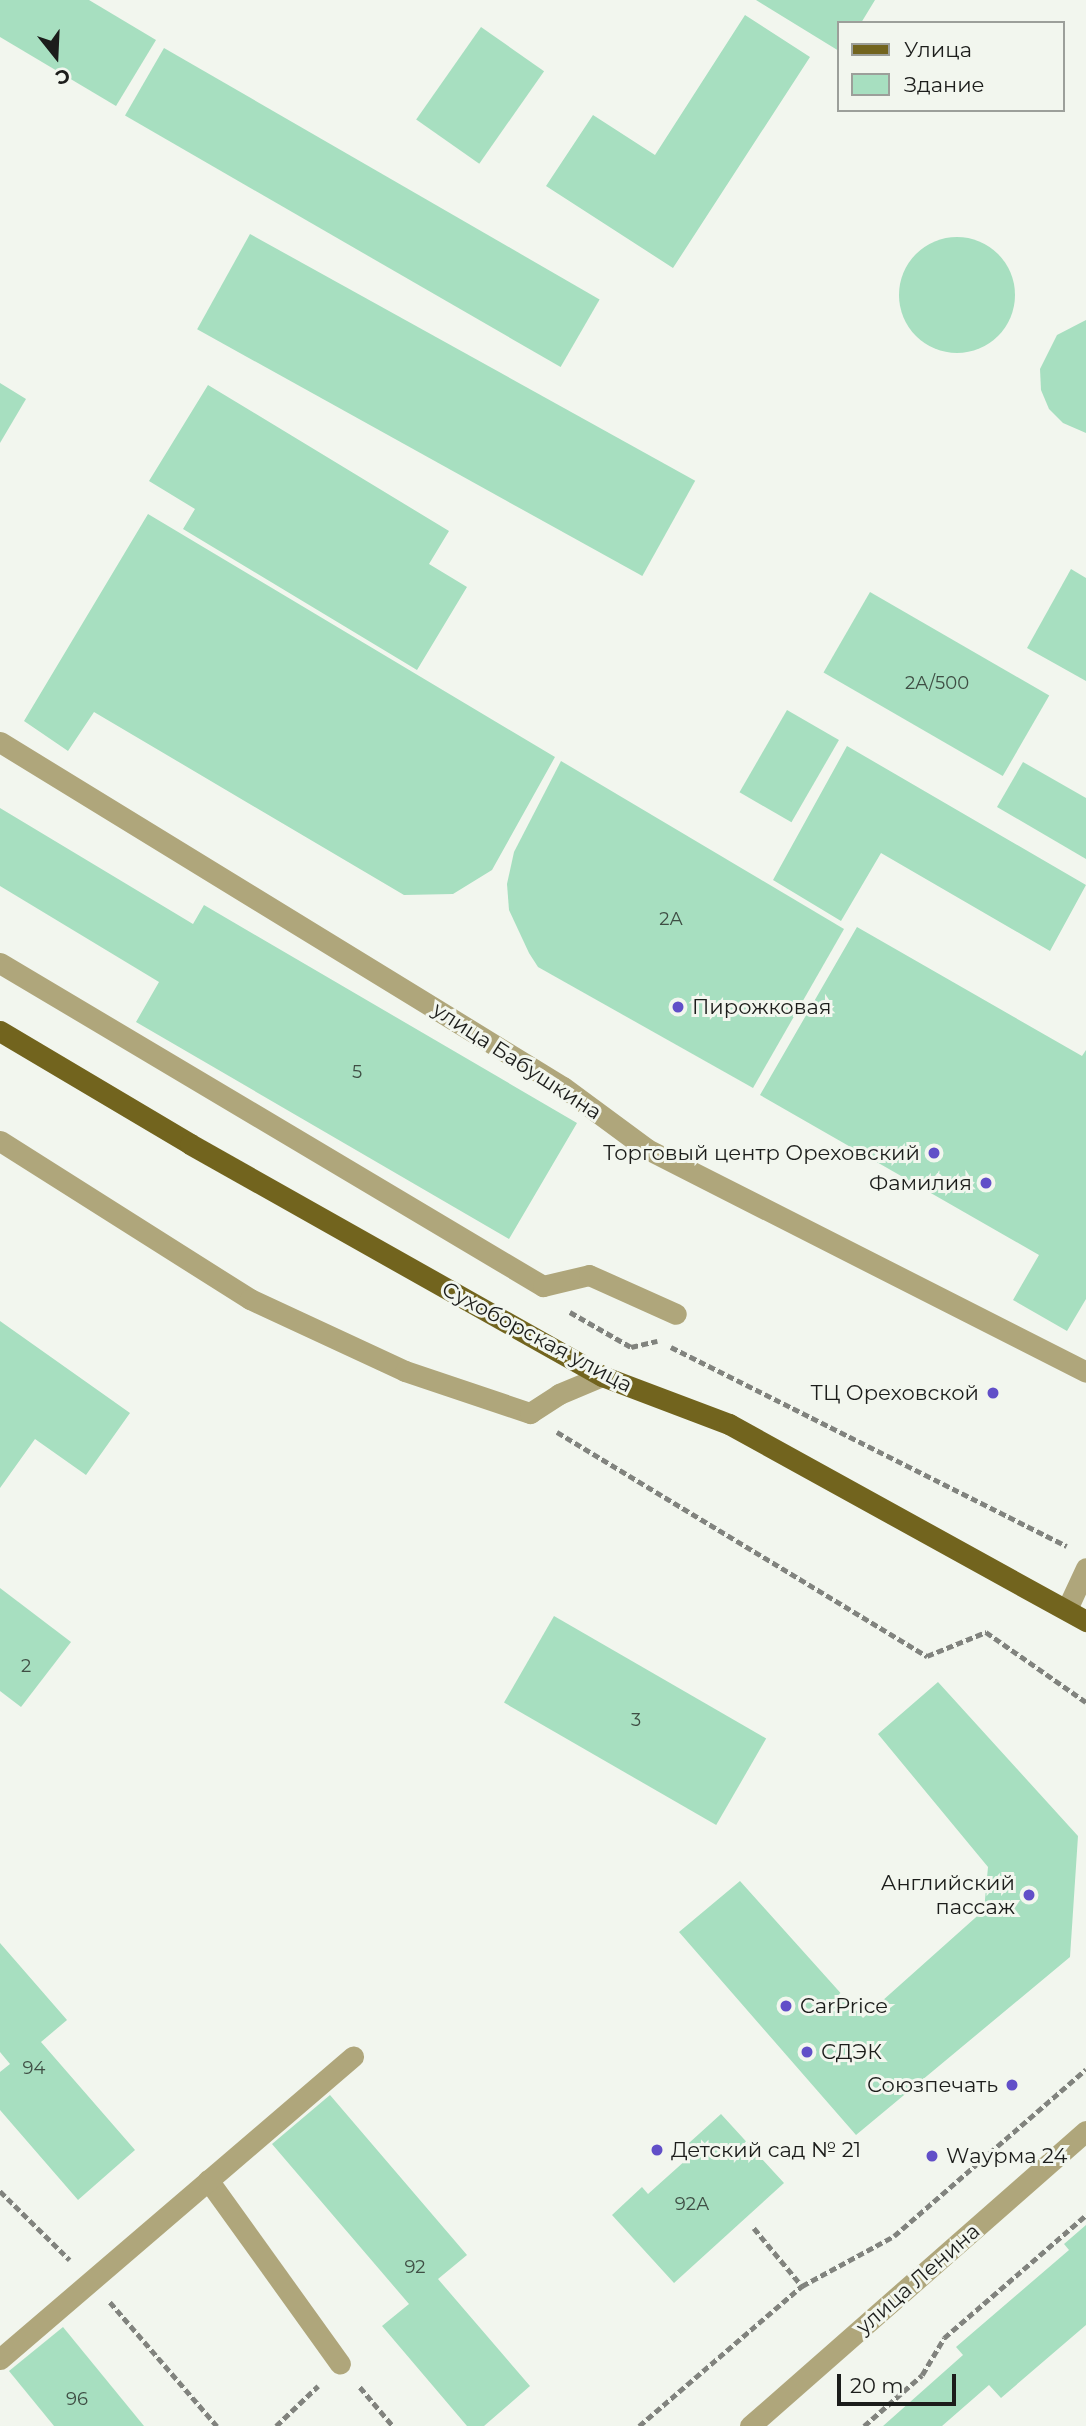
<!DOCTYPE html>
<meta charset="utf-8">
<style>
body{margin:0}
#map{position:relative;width:1086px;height:2426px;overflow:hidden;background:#f2f6ee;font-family:Montserrat,sans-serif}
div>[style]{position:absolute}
.building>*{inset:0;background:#a7dfc0;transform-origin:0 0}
.round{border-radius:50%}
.path>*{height:4.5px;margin-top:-2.25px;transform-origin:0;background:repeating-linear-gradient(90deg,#81837e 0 7px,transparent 0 10.5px)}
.minor>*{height:21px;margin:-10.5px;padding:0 10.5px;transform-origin:10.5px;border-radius:10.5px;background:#afa67b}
.major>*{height:21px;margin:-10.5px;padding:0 10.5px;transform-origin:10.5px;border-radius:10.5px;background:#72641e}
.dots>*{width:19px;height:19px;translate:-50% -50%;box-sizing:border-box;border:4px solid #f2f6ee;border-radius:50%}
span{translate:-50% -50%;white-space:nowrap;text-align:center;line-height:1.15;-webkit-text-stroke:6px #f2f6ee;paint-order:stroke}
.number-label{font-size:18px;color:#3f4e44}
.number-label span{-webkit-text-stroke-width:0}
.poi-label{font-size:21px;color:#1c1d1b}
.left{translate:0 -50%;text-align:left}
.right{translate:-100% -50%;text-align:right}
.street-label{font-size:21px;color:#1c1d1b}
.legend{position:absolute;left:837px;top:21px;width:228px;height:91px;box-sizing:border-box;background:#f2f6ee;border:2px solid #9c9f9a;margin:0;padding:9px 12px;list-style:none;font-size:21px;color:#1c1d1b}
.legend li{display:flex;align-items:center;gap:14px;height:35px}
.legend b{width:35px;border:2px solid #9c9f9a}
.north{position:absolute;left:21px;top:21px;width:70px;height:70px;-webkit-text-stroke:5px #f2f6ee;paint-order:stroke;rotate:162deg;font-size:19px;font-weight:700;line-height:28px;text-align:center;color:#1c1d1b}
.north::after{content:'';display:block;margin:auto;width:24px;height:32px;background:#1c1d1b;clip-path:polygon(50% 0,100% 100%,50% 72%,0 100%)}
.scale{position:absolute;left:837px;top:2374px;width:119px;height:32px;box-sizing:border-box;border:4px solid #1c1d1b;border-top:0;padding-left:9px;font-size:21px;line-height:24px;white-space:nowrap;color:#1c1d1b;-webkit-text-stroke:5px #f2f6ee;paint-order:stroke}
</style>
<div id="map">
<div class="building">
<i style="clip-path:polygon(0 0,89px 0,156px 40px,116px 106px,0 37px)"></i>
<i style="clip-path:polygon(756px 0,875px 0,861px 23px,839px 23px,839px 51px)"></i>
<i style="clip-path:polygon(745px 15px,810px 57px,673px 268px,546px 186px,593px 115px,655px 155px)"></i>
<i style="left:481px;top:27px;width:77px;height:113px;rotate:35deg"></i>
<i style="left:164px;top:48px;width:503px;height:78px;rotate:30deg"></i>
<i style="left:250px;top:234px;width:509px;height:109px;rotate:29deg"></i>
<i class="round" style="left:899px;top:237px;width:116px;height:116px"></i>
<i style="clip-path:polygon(1086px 320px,1086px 433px,1063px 423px,1049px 409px,1041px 390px,1040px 369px,1057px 335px)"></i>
<i style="clip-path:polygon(0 383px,26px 399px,0 443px)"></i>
<i style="clip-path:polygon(208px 385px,449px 531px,429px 564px,467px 587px,417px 670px,183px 529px,195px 509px,149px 481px)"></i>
<i style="clip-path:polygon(148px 514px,555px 757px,492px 870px,453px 894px,404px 895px,94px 712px,68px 751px,24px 721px)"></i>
<i style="clip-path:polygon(1071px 569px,1086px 578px,1086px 681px,1027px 648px)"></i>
<i style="left:870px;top:592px;width:207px;height:93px;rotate:30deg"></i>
<i style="left:787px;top:710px;width:60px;height:95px;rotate:30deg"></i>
<i style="clip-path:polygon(847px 746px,1086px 885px,1050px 951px,881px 853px,841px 921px,773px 880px)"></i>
<i style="clip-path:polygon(561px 761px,844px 929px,753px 1088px,538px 967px,529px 953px,509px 910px,507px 884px,514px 852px)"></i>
<i style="clip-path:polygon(1023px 762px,1086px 798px,1086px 859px,997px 807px)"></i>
<i style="clip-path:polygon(0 808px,193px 924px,204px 905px,577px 1123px,509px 1239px,136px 1022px,159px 982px,0 886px)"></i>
<i style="clip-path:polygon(857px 927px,1082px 1056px,1086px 1050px,1086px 1299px,1067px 1331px,1013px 1300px,1039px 1255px,760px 1095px)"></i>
<i style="clip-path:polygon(0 1321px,130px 1413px,86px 1475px,35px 1439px,0 1488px)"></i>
<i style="clip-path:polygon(0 1588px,71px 1642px,21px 1707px,0 1691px)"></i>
<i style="left:554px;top:1616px;width:245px;height:100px;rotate:30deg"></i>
<i style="clip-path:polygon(938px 1682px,1078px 1836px,1070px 1957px,856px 2135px,679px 1932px,740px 1881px,863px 2018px,984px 1910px,988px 1867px,878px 1734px)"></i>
<i style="clip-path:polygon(0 1943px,67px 2020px,41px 2042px,135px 2150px,78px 2200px,0 2110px,0 2072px,10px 2064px,0 2052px)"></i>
<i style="clip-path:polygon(330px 2095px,467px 2255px,438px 2279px,530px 2386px,484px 2426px,467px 2426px,382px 2326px,409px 2304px,272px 2144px)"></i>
<i style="clip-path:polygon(721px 2114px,784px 2183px,674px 2283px,612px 2215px,642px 2187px,648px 2194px,696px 2151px,689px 2143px)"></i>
<i style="clip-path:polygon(1086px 2225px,1086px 2325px,1001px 2398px,989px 2385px,942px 2426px,883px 2426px,963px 2355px,956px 2347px,1069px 2250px,1064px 2244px)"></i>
<i style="clip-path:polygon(63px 2327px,144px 2426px,54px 2426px,9px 2371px)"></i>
</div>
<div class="path">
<i style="left:570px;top:1312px;width:70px;rotate:29.8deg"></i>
<i style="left:631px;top:1347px;width:27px;rotate:-13deg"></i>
<i style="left:671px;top:1347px;width:443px;rotate:26.7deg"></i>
<i style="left:557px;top:1432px;width:433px;rotate:31.2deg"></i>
<i style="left:927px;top:1656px;width:64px;rotate:-22.1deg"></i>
<i style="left:986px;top:1632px;width:122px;rotate:35deg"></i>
<i style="left:0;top:2191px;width:98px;rotate:44.6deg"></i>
<i style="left:754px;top:2228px;width:75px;rotate:50.4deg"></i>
<i style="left:110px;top:2302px;width:164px;rotate:49.2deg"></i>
<i style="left:360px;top:2387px;width:51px;rotate:49.8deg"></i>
<i style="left:276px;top:2426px;width:58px;rotate:-43.6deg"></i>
<i style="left:639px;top:2426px;width:215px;rotate:-40.7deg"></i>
<i style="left:802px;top:2286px;width:105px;rotate:-28.5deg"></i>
<i style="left:894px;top:2236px;width:254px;rotate:-41deg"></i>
<i style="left:864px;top:2426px;width:77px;rotate:-41.3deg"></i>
<i style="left:922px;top:2375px;width:43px;rotate:-59.3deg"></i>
<i style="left:944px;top:2338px;width:188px;rotate:-40.9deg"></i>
</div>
<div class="minor">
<i style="left:0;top:742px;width:660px;rotate:31.5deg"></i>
<i style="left:563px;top:1087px;width:104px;rotate:36.4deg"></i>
<i style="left:647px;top:1149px;width:492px;rotate:26.9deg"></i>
<i style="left:0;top:963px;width:632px;rotate:30.75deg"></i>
<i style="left:543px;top:1286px;width:47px;rotate:-13.4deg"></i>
<i style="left:589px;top:1275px;width:95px;rotate:24.1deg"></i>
<i style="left:0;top:1141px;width:296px;rotate:32.3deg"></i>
<i style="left:250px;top:1299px;width:171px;rotate:24.9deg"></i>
<i style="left:405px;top:1371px;width:132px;rotate:18.6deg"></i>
<i style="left:530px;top:1413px;width:35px;rotate:-33deg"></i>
<i style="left:559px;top:1394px;width:47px;rotate:-22.7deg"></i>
<i style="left:1067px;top:1609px;width:45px;rotate:-65.1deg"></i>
<i style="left:208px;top:2180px;width:226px;rotate:54.3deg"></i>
<i style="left:0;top:2359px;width:465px;rotate:-40.6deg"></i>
<i style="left:750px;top:2426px;width:447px;rotate:-41.3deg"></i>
</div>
<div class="major">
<i style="left:0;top:1031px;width:221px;rotate:30.7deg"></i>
<i style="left:190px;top:1144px;width:473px;rotate:29.4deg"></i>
<i style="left:602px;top:1376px;width:136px;rotate:20.7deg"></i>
<i style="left:729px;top:1424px;width:408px;rotate:28.9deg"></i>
</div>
<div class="dots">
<i style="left:678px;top:1007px;background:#614fc8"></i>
<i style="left:934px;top:1153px;background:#614fc8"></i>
<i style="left:986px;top:1183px;background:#614fc8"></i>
<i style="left:993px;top:1393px;background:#614fc8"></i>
<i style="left:1029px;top:1895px;background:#614fc8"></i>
<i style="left:786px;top:2006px;background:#614fc8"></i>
<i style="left:807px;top:2052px;background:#614fc8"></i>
<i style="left:1012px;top:2085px;background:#614fc8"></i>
<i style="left:657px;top:2150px;background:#614fc8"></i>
<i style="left:932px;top:2156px;background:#614fc8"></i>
</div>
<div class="number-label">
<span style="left:937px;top:683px">2А/500</span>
<span style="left:671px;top:919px">2А</span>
<span style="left:357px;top:1072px">5</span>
<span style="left:26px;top:1666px">2</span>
<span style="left:636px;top:1720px">3</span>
<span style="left:34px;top:2068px">94</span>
<span style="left:692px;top:2204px">92А</span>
<span style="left:415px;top:2267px">92</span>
<span style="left:77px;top:2399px">96</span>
</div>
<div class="poi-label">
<span class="left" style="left:692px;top:1007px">Пирожковая</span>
<span class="right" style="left:920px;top:1153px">Торговый центр Ореховский</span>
<span class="right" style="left:972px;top:1183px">Фамилия</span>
<span class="right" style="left:979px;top:1393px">ТЦ Ореховской</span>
<span class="right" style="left:1015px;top:1895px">Английский<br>пассаж</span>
<span class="left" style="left:800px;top:2006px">CarPrice</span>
<span class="left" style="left:821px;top:2052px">СДЭК</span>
<span class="right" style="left:998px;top:2085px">Союзпечать</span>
<span class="left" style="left:671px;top:2150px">Детский сад № 21</span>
<span class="left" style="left:946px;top:2156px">Wаурма 24</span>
</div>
<div class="street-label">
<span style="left:517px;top:1061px;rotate:33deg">улица Бабушкина</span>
<span style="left:537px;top:1337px;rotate:28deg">Сухоборская улица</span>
<span style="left:918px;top:2279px;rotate:-41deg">улица Ленина</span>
</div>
<ul class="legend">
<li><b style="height:9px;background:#72641e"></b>Улица</li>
<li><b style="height:19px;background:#a7dfc0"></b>Здание</li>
</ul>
<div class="north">С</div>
<div class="scale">20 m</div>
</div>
